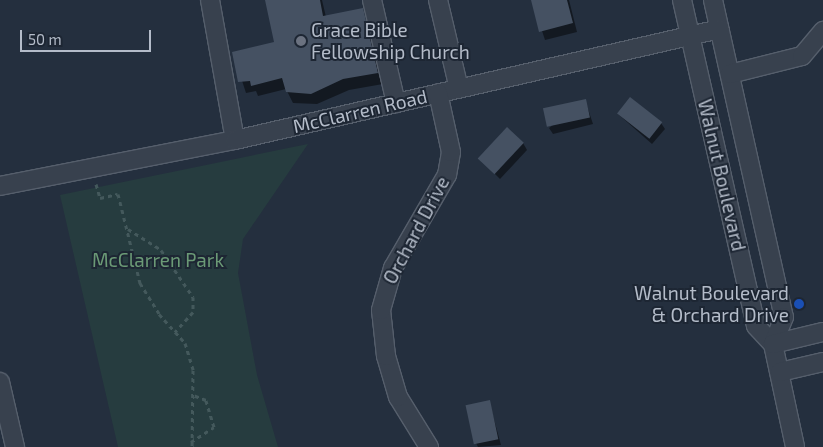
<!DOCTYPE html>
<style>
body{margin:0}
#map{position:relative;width:823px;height:447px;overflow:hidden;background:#242f3e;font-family:"Exo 2",sans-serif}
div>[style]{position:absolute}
.green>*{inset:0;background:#263c3f}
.shadow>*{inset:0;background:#0007}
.building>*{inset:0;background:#455162;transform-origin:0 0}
.path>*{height:3px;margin-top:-1.5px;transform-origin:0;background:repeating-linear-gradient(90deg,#44595c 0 4px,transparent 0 8px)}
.roads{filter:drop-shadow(1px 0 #565f6c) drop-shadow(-1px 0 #565f6c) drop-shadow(0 1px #565f6c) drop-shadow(0 -1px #565f6c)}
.minor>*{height:18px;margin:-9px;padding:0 9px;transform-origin:9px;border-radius:9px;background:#38414e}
.dots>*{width:14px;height:14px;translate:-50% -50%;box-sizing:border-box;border:2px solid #1d2633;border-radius:50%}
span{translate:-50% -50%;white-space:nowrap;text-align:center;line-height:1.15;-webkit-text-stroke:4px #1d2633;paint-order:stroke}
.poi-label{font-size:19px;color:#b4bcc9}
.left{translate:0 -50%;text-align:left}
.right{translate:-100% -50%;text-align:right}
.street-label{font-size:19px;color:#b4bcc9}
.park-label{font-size:19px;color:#6b9a76}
.scale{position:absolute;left:20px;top:30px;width:131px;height:22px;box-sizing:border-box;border:2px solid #b4bcc9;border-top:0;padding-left:6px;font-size:15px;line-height:18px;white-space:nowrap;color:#b4bcc9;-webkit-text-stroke:4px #1d2633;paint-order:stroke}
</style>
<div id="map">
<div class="green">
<i style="clip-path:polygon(308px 144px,243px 239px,238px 273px,257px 375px,278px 447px,118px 447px,60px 195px)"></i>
</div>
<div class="shadow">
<i style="clip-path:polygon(269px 0,322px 0,326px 17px,362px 9px,383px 84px,349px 90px,317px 104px,293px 103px,286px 89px,258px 96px,256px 91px,246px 93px,233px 53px,276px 43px)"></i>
<i style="clip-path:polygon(532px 0,569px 0,577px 32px,545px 40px)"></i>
<i style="clip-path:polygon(585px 100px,593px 124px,553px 134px,549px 128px)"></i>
<i style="clip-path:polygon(618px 114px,661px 123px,665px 129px,652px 144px)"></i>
<i style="clip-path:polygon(523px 143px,527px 150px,500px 179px,480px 159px)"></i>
<i style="clip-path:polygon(489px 401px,501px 445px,478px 447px,476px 443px)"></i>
</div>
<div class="building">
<i style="clip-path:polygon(265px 0,320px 0,323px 16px,363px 8px,378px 73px,343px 79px,311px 94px,286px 92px,282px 78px,251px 86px,250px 81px,238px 82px,232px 52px,274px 42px)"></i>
<i style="clip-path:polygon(531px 0,567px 0,573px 23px,539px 32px)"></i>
<i style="left:630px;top:97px;width:41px;height:21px;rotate:38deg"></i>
<i style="left:586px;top:99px;width:19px;height:44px;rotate:78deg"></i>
<i style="left:507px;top:127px;width:23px;height:43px;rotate:43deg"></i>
<i style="left:490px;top:400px;width:40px;height:25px;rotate:78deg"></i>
</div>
<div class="path">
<i style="left:96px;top:184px;width:15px;rotate:74deg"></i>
<i style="left:100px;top:198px;width:18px;rotate:-13deg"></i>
<i style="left:118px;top:194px;width:92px;rotate:76.1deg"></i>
<i style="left:140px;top:283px;width:36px;rotate:58deg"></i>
<i style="left:159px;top:314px;width:39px;rotate:48deg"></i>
<i style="left:185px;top:343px;width:28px;rotate:73deg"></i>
<i style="left:193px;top:370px;width:77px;rotate:90.7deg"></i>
<i style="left:128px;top:229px;width:39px;rotate:32deg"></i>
<i style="left:161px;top:250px;width:57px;rotate:55.8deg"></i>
<i style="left:193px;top:297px;width:15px;rotate:90deg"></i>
<i style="left:193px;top:312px;width:27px;rotate:132deg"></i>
<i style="left:191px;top:442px;width:27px;rotate:-33deg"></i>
<i style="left:214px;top:427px;width:28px;rotate:-107deg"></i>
<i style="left:206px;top:400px;width:14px;rotate:-159deg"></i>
</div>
<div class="roads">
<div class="minor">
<i style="left:210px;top:0;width:142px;rotate:79.9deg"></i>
<i style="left:372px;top:0;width:106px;rotate:76.9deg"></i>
<i style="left:438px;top:0;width:91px;rotate:76.7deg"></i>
<i style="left:682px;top:0;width:334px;rotate:77.2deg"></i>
<i style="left:756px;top:326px;width:25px;rotate:47deg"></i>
<i style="left:773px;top:344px;width:105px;rotate:77.9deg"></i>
<i style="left:713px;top:0;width:325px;rotate:77.4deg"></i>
<i style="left:784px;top:317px;width:29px;rotate:112deg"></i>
<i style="left:730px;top:74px;width:74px;rotate:-14deg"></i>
<i style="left:802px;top:56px;width:33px;rotate:-50deg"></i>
<i style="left:0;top:186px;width:239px;rotate:-11.1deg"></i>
<i style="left:235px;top:140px;width:497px;rotate:-12.9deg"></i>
<i style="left:773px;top:344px;width:51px;rotate:-13.5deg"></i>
<i style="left:780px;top:372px;width:44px;rotate:-13.1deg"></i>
<i style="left:0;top:382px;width:67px;rotate:77deg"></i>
<i style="left:429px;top:447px;width:59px;rotate:-121.8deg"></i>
<i style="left:398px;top:397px;width:43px;rotate:-106.3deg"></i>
<i style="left:386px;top:356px;width:46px;rotate:-96.2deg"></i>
<i style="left:381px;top:310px;width:44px;rotate:-74.1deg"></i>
<i style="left:393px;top:268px;width:108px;rotate:-59.9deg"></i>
<i style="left:447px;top:175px;width:23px;rotate:-80deg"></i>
<i style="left:451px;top:152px;width:60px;rotate:-102.4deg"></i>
</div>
</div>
<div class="dots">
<i style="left:301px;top:41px;background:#6b7280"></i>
<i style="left:799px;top:304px;background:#1a4fb4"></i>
</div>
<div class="poi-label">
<span class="left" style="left:311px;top:41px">Grace Bible<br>Fellowship Church</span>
<span class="right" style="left:789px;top:304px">Walnut Boulevard<br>&amp; Orchard Drive</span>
</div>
<div class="street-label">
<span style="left:360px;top:111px;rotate:-13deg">McClarren Road</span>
<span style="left:722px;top:175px;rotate:77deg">Walnut Boulevard</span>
<span style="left:416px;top:230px;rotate:-62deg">Orchard Drive</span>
</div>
<div class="park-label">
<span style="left:158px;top:260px">McClarren Park</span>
</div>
<div class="scale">50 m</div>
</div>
